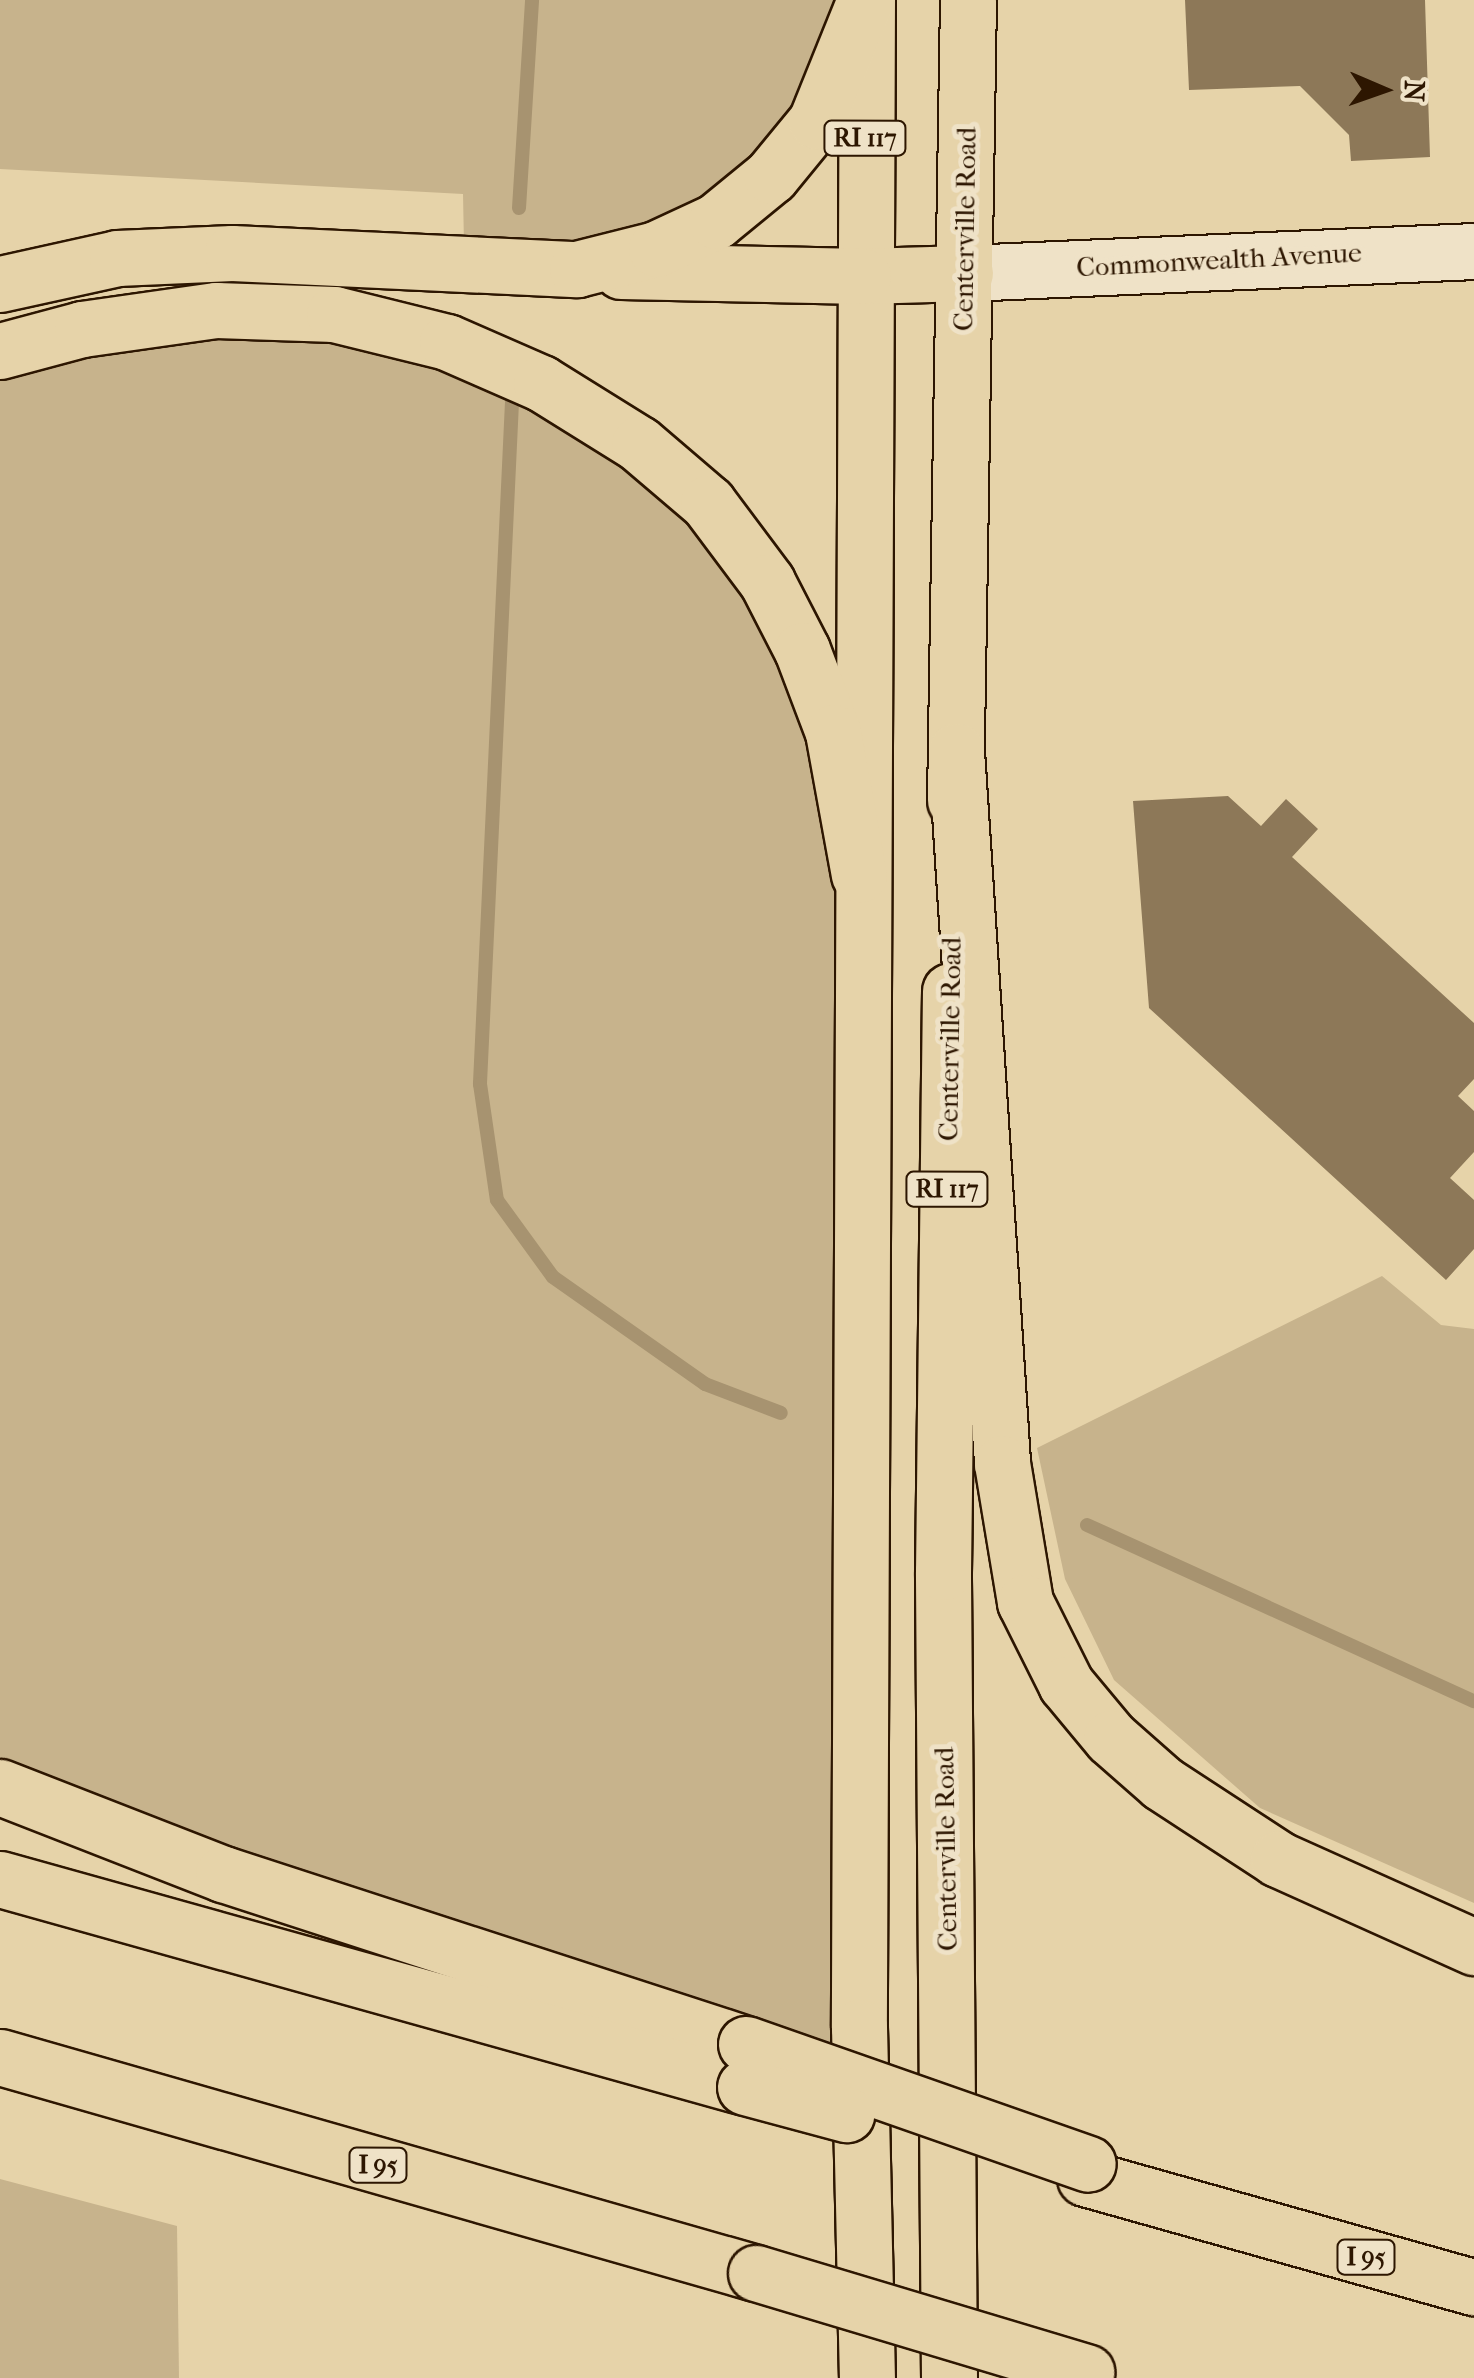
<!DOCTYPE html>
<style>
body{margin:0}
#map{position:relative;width:1474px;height:2378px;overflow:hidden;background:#e6d3a9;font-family:"IM FELL French Canon",serif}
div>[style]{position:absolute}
.green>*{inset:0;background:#c7b38c}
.stream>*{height:14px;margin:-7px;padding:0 7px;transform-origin:7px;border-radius:7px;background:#a79370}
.building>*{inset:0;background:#8d7858}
.roads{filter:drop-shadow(2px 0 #2d1601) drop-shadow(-2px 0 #2d1601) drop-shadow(0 2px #2d1601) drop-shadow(0 -2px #2d1601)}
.secondary>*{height:55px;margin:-27.5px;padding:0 27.5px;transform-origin:27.5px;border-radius:27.5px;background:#efe2c7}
.primary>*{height:55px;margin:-27.5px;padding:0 27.5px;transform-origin:27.5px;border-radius:27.5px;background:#e6d3a9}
.highway>*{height:55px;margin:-27.5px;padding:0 27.5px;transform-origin:27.5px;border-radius:27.5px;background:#e6d3a9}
.bridges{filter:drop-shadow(2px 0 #2d1601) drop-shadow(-2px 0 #2d1601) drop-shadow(0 2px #2d1601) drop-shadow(0 -2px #2d1601)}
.highway-bridge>*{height:55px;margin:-27.5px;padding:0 27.5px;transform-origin:27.5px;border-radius:27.5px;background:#e6d3a9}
span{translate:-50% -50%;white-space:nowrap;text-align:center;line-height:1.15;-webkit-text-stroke:10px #efe2c7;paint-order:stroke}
.shield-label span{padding:2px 8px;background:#efe2c7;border:2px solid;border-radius:8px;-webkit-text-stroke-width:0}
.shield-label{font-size:25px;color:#2d1601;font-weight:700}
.street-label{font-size:28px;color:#2d1601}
.north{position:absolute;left:1334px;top:40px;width:100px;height:100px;-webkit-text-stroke:8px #efe2c7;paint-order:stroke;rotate:92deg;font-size:28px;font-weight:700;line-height:40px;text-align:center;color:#2d1601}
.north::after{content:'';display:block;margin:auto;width:35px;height:45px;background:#2d1601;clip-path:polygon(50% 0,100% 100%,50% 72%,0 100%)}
</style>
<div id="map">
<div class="green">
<i style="clip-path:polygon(0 0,847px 0,793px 154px,659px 243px,464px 245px,463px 194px,0 169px)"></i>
<i style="clip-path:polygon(330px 326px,530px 386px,756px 562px,857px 885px,864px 2078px,0 1784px,0 357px)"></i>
<i style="clip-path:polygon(1382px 1276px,1441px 1325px,1474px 1329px,1474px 1903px,1260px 1808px,1114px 1680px,1065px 1579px,1037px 1448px)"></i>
<i style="clip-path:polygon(0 2179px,177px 2226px,179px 2378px,0 2378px)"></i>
</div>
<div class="stream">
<i style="left:519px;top:208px;width:208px;rotate:-86.4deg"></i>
<i style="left:512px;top:402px;width:683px;rotate:92.69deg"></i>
<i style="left:480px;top:1084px;width:117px;rotate:81.7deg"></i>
<i style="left:497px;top:1200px;width:95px;rotate:54deg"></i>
<i style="left:553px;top:1277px;width:186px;rotate:35.1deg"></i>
<i style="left:705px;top:1384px;width:81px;rotate:20.9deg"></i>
<i style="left:1087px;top:1525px;width:425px;rotate:24.5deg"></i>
</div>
<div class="building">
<i style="clip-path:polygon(1185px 0,1425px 0,1430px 157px,1351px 161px,1349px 135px,1300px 86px,1189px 90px)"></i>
<i style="clip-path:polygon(1228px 796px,1261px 826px,1286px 799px,1318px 829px,1292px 857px,1474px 1023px,1474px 1079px,1458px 1096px,1474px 1111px,1474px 1152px,1450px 1178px,1474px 1200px,1474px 1249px,1446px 1280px,1149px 1008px,1133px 801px)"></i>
</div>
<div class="roads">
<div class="secondary">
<i style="left:965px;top:273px;width:509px;rotate:-2.47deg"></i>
</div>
<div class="primary">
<i style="left:867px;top:0;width:2027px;rotate:90.23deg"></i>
<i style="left:859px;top:2027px;width:351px;rotate:88.7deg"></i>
<i style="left:863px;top:276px;width:102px;rotate:-1.7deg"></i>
<i style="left:955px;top:800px;width:800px;rotate:-89.07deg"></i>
<i style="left:949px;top:2378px;width:806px;rotate:-90.43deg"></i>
<i style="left:943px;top:1572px;width:581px;rotate:-89.31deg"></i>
</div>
<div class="highway">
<i style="left:621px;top:271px;width:242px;rotate:1.2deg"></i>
<i style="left:0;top:284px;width:120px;rotate:-12.5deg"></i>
<i style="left:117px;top:258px;width:115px;rotate:-2.5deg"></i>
<i style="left:232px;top:253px;width:345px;rotate:2.7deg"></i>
<i style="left:577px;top:269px;width:81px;rotate:-14.2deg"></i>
<i style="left:656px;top:249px;width:66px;rotate:-25deg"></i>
<i style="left:716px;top:221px;width:71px;rotate:-39.3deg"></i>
<i style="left:771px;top:176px;width:71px;rotate:-50.7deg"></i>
<i style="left:816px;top:121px;width:131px;rotate:-68deg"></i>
<i style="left:0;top:351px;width:85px;rotate:-15deg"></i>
<i style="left:82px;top:329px;width:135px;rotate:-8.1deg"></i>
<i style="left:216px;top:310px;width:118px;rotate:1.9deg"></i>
<i style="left:334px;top:314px;width:116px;rotate:13.9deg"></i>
<i style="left:447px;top:342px;width:103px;rotate:23.6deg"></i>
<i style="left:541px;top:383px;width:115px;rotate:31.9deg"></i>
<i style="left:639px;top:444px;width:91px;rotate:40.5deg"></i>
<i style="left:708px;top:503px;width:99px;rotate:53.2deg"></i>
<i style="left:767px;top:582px;width:76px;rotate:62.8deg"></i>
<i style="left:802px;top:650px;width:88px;rotate:69.3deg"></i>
<i style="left:833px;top:732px;width:145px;rotate:79.7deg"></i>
<i style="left:956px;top:751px;width:713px;rotate:86.3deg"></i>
<i style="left:1002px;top:1463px;width:141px;rotate:80.6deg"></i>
<i style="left:1025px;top:1602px;width:92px;rotate:63.4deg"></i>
<i style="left:1066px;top:1684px;width:70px;rotate:50.2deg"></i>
<i style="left:1111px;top:1738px;width:68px;rotate:41.4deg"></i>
<i style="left:1162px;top:1783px;width:139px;rotate:33.2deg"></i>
<i style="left:1278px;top:1859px;width:215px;rotate:24.2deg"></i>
<i style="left:0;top:1787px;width:239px;rotate:21.3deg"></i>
<i style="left:223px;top:1874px;width:550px;rotate:18.01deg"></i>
<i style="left:0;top:1879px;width:773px;rotate:15.6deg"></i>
<i style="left:0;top:2057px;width:786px;rotate:15.95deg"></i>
<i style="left:1085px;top:2178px;width:404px;rotate:15.7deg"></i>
</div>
</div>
<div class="bridges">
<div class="highway-bridge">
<i style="left:746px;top:2044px;width:362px;rotate:19.3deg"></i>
<i style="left:745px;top:2087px;width:105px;rotate:15deg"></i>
<i style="left:756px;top:2273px;width:345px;rotate:16.7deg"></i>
</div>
</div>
<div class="shield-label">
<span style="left:865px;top:138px">RI 117</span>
<span style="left:947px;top:1189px">RI 117</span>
<span style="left:378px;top:2165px">I 95</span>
<span style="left:1366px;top:2257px">I 95</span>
</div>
<div class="street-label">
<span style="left:965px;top:229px;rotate:-89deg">Centerville Road</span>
<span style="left:1219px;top:260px;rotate:-3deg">Commonwealth Avenue</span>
<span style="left:950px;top:1039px;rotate:-89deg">Centerville Road</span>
<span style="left:946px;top:1849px;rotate:-91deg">Centerville Road</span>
</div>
<div class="north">N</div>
</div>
